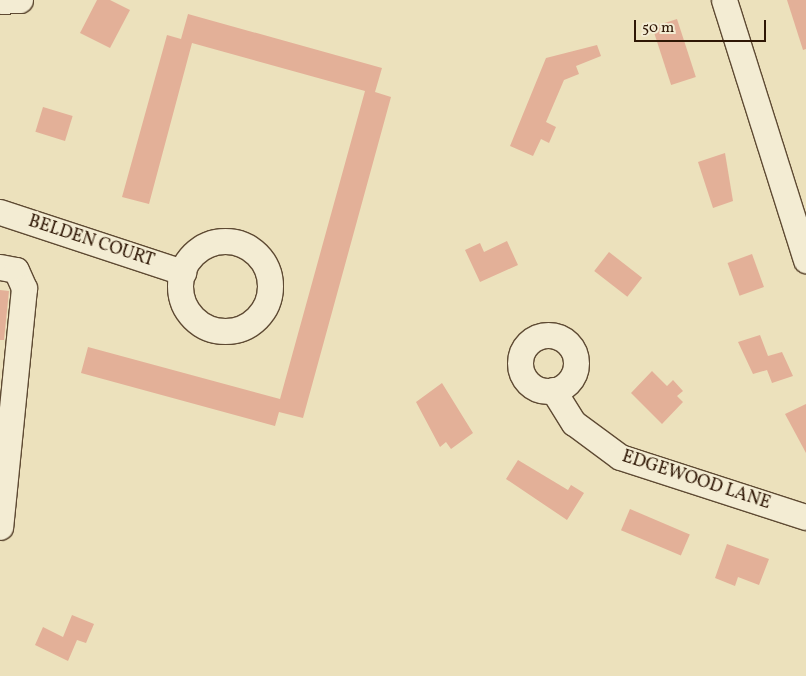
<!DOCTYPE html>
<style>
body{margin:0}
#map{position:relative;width:806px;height:676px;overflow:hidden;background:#ece1bc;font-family:Vollkorn,serif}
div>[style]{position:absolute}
.building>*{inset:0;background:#e3b098;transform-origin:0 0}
.roads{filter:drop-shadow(1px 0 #5e4a33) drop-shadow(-1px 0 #5e4a33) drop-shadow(0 1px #5e4a33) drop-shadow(0 -1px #5e4a33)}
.minor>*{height:25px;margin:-12.5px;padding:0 12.5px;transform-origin:12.5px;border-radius:12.5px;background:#f3ecd3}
.minor>.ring{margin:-12.5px;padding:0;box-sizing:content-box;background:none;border:25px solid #f3ecd3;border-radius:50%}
span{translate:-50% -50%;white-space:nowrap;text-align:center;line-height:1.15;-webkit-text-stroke:4px #f3ecd3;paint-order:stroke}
.street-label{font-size:18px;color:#2f1705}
.scale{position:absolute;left:634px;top:20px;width:132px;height:22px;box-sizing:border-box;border:2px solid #2f1705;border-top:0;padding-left:6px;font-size:15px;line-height:18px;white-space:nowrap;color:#2f1705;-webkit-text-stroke:4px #f3ecd3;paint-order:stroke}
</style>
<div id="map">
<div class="building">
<i style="clip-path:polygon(97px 0,110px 0,130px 10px,110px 48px,80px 33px)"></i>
<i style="clip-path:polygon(787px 0,806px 0,806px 49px,803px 50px)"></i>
<i style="clip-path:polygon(188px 14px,382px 68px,375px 92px,391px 97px,303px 418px,279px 412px,275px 426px,81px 373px,88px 347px,280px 399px,365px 91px,192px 43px,149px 204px,122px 197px,167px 35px,181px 39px)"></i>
<i style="left:677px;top:19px;width:61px;height:26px;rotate:72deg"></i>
<i style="clip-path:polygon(597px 45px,601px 56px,576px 66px,579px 74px,564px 80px,546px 122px,556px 127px,549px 143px,541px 139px,533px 156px,510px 146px,546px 58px)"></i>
<i style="left:43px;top:107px;width:31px;height:26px;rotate:17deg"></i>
<i style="clip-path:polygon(725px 153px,733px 201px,713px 208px,698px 162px)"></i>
<i style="clip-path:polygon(507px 241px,518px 265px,480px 282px,465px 250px,480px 243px,484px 252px)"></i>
<i style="left:609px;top:252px;width:42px;height:24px;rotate:38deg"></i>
<i style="left:752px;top:254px;width:35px;height:26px;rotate:70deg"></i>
<i style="clip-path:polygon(0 290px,9px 291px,4px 340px,0 340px)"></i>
<i style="clip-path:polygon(760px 335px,768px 356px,782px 352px,793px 376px,772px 383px,767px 370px,753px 374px,738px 342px)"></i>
<i style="clip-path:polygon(652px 371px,667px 386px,673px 380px,683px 391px,677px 396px,683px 402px,662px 424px,631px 393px)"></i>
<i style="clip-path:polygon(442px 383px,473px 433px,451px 449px,446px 442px,440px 447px,416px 402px)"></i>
<i style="clip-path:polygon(806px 404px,806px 453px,785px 414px)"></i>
<i style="clip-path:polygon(518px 460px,568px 490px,571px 485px,584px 493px,567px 520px,506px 479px)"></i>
<i style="left:630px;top:509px;width:65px;height:23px;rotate:23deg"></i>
<i style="clip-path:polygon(727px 544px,769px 559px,759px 585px,738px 577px,735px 586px,715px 578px)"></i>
<i style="clip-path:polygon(72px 615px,94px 624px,86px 643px,77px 640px,68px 661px,35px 645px,43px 627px,63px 637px)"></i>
</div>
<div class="roads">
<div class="minor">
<i style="left:724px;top:0;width:273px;rotate:72.5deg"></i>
<i style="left:0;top:1px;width:20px;rotate:-3deg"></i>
<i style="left:0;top:212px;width:193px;rotate:18.2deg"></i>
<i class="ring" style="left:180px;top:241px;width:65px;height:65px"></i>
<i style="left:0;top:267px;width:16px;rotate:11deg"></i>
<i style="left:16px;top:270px;width:20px;rotate:66deg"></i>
<i style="left:24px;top:288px;width:240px;rotate:95.7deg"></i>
<i class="ring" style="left:520px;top:335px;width:31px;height:31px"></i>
<i style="left:553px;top:390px;width:39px;rotate:58deg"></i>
<i style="left:574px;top:423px;width:57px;rotate:36.5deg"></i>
<i style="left:620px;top:457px;width:195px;rotate:17.9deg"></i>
</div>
</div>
<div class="street-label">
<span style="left:91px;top:242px;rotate:18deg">BELDEN COURT</span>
<span style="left:696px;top:481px;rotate:18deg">EDGEWOOD LANE</span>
</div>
<div class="scale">50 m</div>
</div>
